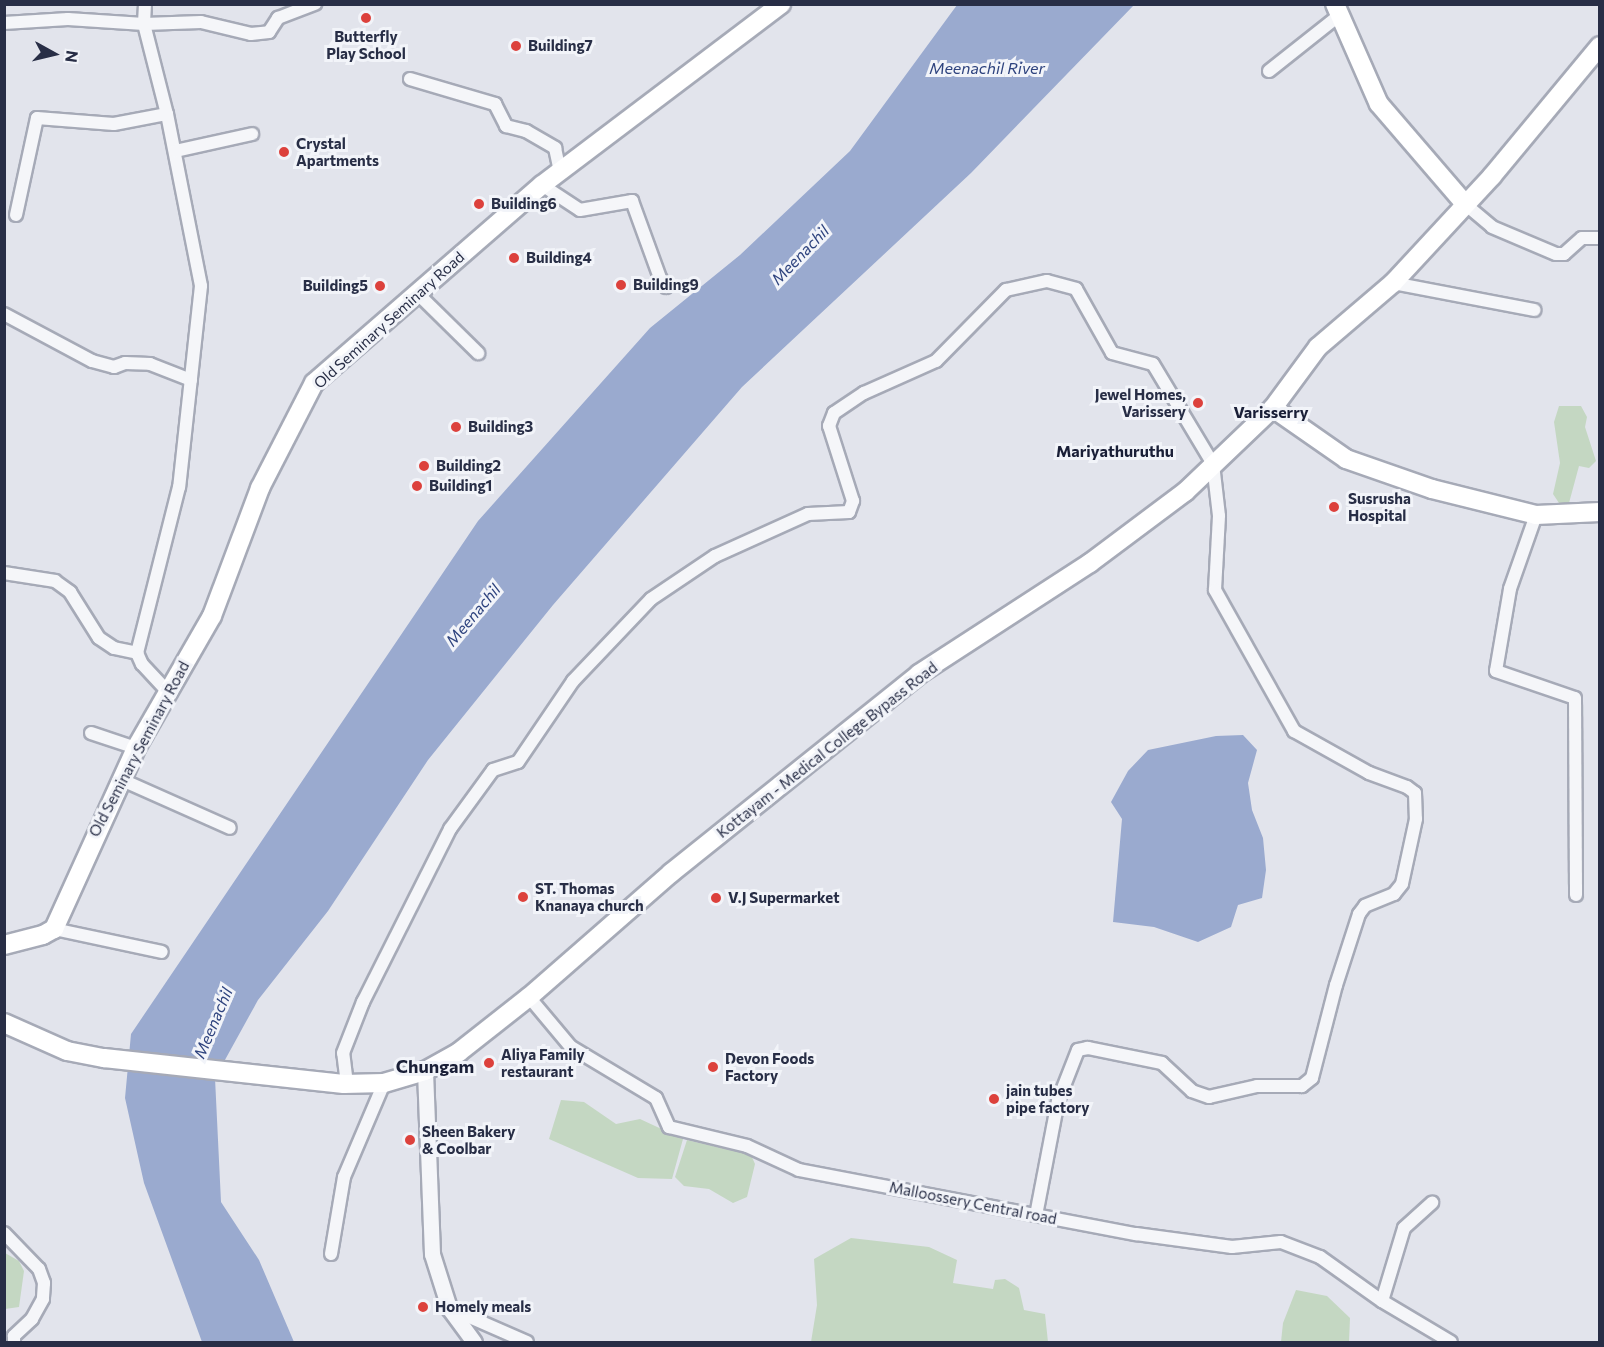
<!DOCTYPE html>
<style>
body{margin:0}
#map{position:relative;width:1604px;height:1347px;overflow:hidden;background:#e2e4ec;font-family:Commissioner,sans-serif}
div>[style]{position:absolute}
.green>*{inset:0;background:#c4d7c2}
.water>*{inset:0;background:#9aaacf}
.roads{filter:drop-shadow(2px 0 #a6aab7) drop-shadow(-2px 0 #a6aab7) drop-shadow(0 2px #a6aab7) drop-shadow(0 -2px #a6aab7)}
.minor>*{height:12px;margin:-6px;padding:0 6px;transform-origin:6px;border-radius:6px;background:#f5f6f9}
.tertiary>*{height:15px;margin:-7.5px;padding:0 7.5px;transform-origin:7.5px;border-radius:7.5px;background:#f5f6f9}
.secondary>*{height:18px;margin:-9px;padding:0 9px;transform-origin:9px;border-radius:9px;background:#fff}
.dots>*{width:16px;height:16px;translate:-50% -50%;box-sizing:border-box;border:3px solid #f2f4f9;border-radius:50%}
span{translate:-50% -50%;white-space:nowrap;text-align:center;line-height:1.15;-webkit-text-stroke:6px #f2f4f9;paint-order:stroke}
.poi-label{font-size:15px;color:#282e46;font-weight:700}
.left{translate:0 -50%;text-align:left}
.right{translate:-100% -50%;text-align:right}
.street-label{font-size:15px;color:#282e46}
.water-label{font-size:16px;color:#2e437e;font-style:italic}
.neighbourhood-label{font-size:16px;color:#1a1f37;font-weight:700}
.quarter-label{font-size:18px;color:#1a1f37;font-weight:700}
.frame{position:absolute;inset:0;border:6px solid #282e46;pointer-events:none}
.north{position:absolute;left:24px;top:24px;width:60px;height:60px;-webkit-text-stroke:4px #f2f4f9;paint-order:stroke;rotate:98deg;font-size:16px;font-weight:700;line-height:24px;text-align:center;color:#282e46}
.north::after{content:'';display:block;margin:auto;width:21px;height:27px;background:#282e46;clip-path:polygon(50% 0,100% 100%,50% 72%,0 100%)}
</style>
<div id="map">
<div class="green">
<i style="clip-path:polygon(1559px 406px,1581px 406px,1587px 417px,1585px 427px,1596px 461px,1589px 468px,1579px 466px,1569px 503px,1559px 503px,1553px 494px,1560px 463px,1554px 422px)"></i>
<i style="clip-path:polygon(561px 1100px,584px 1102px,616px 1124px,640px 1119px,683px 1139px,672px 1179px,638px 1178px,549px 1139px)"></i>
<i style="clip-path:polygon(687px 1140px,751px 1155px,755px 1164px,747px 1197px,733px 1203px,709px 1189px,684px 1186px,675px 1177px)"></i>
<i style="clip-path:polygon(851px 1238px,929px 1247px,957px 1260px,953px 1283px,993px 1289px,995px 1280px,1005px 1279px,1019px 1288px,1024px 1310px,1045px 1314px,1048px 1342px,811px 1342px,817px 1305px,814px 1259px)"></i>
<i style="clip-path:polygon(5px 1253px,19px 1261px,24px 1271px,19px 1307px,5px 1309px)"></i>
<i style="clip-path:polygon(1296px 1290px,1327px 1296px,1350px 1318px,1349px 1342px,1281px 1342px,1283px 1323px)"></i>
</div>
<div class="water">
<i style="clip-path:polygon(957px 5px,1134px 5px,971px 173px,742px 387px,553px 605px,428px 760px,328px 911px,258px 1000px,215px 1078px,221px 1202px,259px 1260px,294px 1342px,202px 1342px,144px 1183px,125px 1098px,131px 1034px,478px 521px,650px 328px,740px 255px,850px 151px)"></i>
<i style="clip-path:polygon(1243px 735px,1257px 750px,1248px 783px,1252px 810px,1263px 838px,1266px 870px,1262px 898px,1238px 905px,1231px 927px,1198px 942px,1154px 927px,1113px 922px,1122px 819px,1111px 802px,1128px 771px,1148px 750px,1216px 736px)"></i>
</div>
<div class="roads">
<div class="minor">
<i style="left:145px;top:4px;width:20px;rotate:93deg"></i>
<i style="left:144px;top:24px;width:93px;rotate:75.7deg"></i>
<i style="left:167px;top:114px;width:175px;rotate:78.8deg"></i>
<i style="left:201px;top:286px;width:202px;rotate:96.2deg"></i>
<i style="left:179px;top:487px;width:171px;rotate:104.2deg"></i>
<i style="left:137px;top:653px;width:12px;rotate:66deg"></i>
<i style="left:142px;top:664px;width:35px;rotate:47deg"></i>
<i style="left:4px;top:23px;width:64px;rotate:-3.6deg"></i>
<i style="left:68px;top:19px;width:76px;rotate:3.8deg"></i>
<i style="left:144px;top:24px;width:57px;rotate:-2deg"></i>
<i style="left:201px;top:22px;width:51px;rotate:13.5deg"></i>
<i style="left:251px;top:34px;width:18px;rotate:-6deg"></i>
<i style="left:269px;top:32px;width:17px;rotate:-57deg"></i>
<i style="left:278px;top:18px;width:40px;rotate:-21deg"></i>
<i style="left:1269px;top:71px;width:92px;rotate:-38.4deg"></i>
<i style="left:410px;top:79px;width:89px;rotate:16.4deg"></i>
<i style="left:495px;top:104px;width:25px;rotate:63deg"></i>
<i style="left:506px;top:126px;width:21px;rotate:14deg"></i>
<i style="left:526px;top:131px;width:34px;rotate:30deg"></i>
<i style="left:555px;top:148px;width:25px;rotate:78deg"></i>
<i style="left:175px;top:151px;width:79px;rotate:-12.4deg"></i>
<i style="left:542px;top:185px;width:45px;rotate:33.3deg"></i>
<i style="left:580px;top:210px;width:53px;rotate:-9.8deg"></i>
<i style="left:632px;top:201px;width:82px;rotate:70deg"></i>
<i style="left:660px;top:278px;width:11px;rotate:56deg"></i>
<i style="left:1465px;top:204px;width:35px;rotate:40deg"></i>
<i style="left:1492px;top:227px;width:69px;rotate:22.9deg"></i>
<i style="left:1556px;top:254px;width:8px"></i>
<i style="left:1564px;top:254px;width:24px;rotate:-42deg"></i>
<i style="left:1582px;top:238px;width:18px"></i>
<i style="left:16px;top:215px;width:99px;rotate:-77.8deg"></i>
<i style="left:37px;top:118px;width:77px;rotate:4.5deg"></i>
<i style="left:114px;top:124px;width:54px;rotate:-10.7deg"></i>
<i style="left:1393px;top:283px;width:144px;rotate:10.8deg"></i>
<i style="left:417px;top:293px;width:86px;rotate:44.5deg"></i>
<i style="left:4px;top:314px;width:100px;rotate:28.1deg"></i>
<i style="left:92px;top:361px;width:23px;rotate:15deg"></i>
<i style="left:114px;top:367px;width:12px;rotate:-20deg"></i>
<i style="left:125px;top:363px;width:25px;rotate:2deg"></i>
<i style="left:150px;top:364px;width:44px;rotate:21.3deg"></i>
<i style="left:1536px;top:515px;width:78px;rotate:109.4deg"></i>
<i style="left:1510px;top:589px;width:83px;rotate:99.7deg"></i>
<i style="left:1496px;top:671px;width:83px;rotate:18.9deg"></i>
<i style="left:1575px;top:698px;width:197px;rotate:89.7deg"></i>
<i style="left:4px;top:573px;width:52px;rotate:8.9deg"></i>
<i style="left:55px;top:581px;width:19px;rotate:36deg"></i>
<i style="left:70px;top:592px;width:54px;rotate:57.8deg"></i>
<i style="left:99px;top:638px;width:18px;rotate:34deg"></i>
<i style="left:114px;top:648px;width:24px;rotate:12deg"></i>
<i style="left:91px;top:733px;width:47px;rotate:18.4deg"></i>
<i style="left:120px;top:779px;width:120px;rotate:24deg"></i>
<i style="left:54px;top:929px;width:110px;rotate:12deg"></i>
<i style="left:529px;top:997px;width:65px;rotate:50deg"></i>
<i style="left:571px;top:1047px;width:99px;rotate:31deg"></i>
<i style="left:656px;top:1098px;width:32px;rotate:66deg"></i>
<i style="left:669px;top:1127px;width:80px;rotate:13.7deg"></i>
<i style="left:747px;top:1146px;width:57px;rotate:24.8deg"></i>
<i style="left:799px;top:1170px;width:343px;rotate:10.8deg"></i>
<i style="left:1136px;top:1234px;width:97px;rotate:7.7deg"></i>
<i style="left:1232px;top:1247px;width:49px;rotate:-5.8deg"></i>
<i style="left:1281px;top:1242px;width:42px;rotate:21deg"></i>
<i style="left:1320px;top:1257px;width:76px;rotate:35.4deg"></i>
<i style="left:1382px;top:1301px;width:80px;rotate:30.7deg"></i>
<i style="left:347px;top:1084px;width:31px;rotate:-97deg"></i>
<i style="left:343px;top:1053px;width:55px;rotate:-68.6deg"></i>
<i style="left:363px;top:1002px;width:194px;rotate:-63.3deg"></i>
<i style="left:450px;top:829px;width:73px;rotate:-53.9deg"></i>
<i style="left:493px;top:770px;width:26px;rotate:-18deg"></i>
<i style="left:518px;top:762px;width:98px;rotate:-55.8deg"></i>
<i style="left:573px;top:681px;width:113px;rotate:-46.4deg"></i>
<i style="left:651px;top:599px;width:77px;rotate:-33.9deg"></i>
<i style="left:715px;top:556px;width:102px;rotate:-24.3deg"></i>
<i style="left:808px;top:514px;width:41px;rotate:-2.8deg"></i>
<i style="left:849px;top:512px;width:12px;rotate:-70deg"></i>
<i style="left:853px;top:501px;width:79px;rotate:-107.7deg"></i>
<i style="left:829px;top:426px;width:14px;rotate:-69deg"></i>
<i style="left:834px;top:413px;width:36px;rotate:-34deg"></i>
<i style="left:864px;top:393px;width:79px;rotate:-24deg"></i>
<i style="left:936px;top:361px;width:100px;rotate:-45.4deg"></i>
<i style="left:1006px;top:290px;width:42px;rotate:-12.4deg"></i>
<i style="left:1047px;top:281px;width:30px;rotate:15deg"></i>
<i style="left:1076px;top:289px;width:73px;rotate:60.6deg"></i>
<i style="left:1112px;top:353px;width:42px;rotate:15deg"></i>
<i style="left:1153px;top:364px;width:117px;rotate:59deg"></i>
<i style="left:1213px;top:464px;width:52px;rotate:83.4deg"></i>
<i style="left:1219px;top:516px;width:74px;rotate:93.1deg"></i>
<i style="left:1215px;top:590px;width:162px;rotate:60.7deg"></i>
<i style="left:1294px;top:731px;width:86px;rotate:29.2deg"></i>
<i style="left:1369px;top:773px;width:40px;rotate:20.2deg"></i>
<i style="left:1407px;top:787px;width:10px;rotate:37deg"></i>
<i style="left:1415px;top:793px;width:26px;rotate:88deg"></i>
<i style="left:1416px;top:819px;width:66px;rotate:102.2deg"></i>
<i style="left:1402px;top:884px;width:13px;rotate:129deg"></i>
<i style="left:1394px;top:894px;width:31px;rotate:158deg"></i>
<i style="left:1365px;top:906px;width:10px;rotate:127deg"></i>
<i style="left:1359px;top:914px;width:75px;rotate:107.9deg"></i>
<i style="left:1336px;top:985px;width:96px;rotate:104.5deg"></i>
<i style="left:1312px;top:1078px;width:13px;rotate:141deg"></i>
<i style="left:1302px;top:1086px;width:45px;rotate:180deg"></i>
<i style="left:1257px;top:1086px;width:49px;rotate:167.1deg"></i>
<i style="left:1209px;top:1097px;width:18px;rotate:-161deg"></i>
<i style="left:1192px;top:1091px;width:41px;rotate:-137deg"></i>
<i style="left:1162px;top:1063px;width:76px;rotate:-168.5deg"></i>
<i style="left:1088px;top:1048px;width:10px;rotate:169deg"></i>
<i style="left:1078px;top:1050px;width:55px;rotate:111.4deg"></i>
<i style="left:1058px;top:1101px;width:116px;rotate:100.9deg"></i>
<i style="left:4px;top:1233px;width:50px;rotate:45.8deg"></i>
<i style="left:39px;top:1269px;width:15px;rotate:70deg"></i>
<i style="left:44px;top:1283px;width:16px;rotate:94deg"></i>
<i style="left:43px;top:1299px;width:23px;rotate:119deg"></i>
<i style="left:32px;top:1319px;width:25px;rotate:137deg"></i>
<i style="left:14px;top:1336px;width:6px;rotate:90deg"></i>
<i style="left:331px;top:1254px;width:78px;rotate:-80.4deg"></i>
<i style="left:344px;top:1177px;width:102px;rotate:-66.9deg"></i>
<i style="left:1382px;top:1301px;width:76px;rotate:-73.2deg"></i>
<i style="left:1404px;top:1228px;width:38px;rotate:-42deg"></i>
<i style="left:449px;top:1308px;width:85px;rotate:23.6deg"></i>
</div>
<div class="tertiary">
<i style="left:425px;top:1071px;width:183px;rotate:87.8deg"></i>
<i style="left:432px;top:1254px;width:57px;rotate:72.5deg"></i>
<i style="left:449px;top:1308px;width:42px;rotate:53.7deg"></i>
</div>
<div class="secondary">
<i style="left:1335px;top:4px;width:109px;rotate:66.3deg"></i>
<i style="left:1379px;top:104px;width:132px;rotate:49.3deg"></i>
<i style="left:1273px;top:408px;width:89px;rotate:34.9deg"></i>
<i style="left:1346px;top:459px;width:91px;rotate:19.2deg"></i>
<i style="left:1432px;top:489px;width:107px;rotate:14deg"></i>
<i style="left:1536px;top:515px;width:64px;rotate:-2.7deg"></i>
<i style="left:4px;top:945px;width:40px;rotate:-14.4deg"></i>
<i style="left:43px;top:935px;width:13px;rotate:-29deg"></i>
<i style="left:54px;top:929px;width:199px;rotate:-65.6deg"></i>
<i style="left:136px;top:748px;width:152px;rotate:-60.1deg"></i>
<i style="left:212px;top:616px;width:137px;rotate:-69.4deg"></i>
<i style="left:260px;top:488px;width:118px;rotate:-62.8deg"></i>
<i style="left:314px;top:383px;width:302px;rotate:-41deg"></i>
<i style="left:542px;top:185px;width:300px;rotate:-37.1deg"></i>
<i style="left:4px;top:1023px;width:69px;rotate:24deg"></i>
<i style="left:67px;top:1051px;width:38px;rotate:11deg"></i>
<i style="left:104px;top:1058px;width:241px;rotate:6.2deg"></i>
<i style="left:344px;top:1084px;width:40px;rotate:-1.4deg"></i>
<i style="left:384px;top:1083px;width:43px;rotate:-16.3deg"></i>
<i style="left:425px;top:1071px;width:39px;rotate:-29deg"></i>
<i style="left:459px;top:1052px;width:89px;rotate:-38.2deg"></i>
<i style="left:529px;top:997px;width:189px;rotate:-41.1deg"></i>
<i style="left:671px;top:873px;width:318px;rotate:-38.7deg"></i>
<i style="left:919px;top:674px;width:204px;rotate:-33deg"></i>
<i style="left:1090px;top:563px;width:119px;rotate:-36.8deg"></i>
<i style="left:1185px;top:492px;width:122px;rotate:-43.7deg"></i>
<i style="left:1273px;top:408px;width:76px;rotate:-53.6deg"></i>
<i style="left:1318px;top:347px;width:99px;rotate:-40.5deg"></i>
<i style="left:1393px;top:283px;width:146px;rotate:-47.2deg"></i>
<i style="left:1492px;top:176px;width:169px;rotate:-50.3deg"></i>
</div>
</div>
<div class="dots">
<i style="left:366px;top:18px;background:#dc413c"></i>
<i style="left:516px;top:46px;background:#dc413c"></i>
<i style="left:284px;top:152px;background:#dc413c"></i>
<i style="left:479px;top:204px;background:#dc413c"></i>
<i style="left:514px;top:258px;background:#dc413c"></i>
<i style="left:621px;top:285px;background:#dc413c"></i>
<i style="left:380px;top:286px;background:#dc413c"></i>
<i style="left:1198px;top:403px;background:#dc413c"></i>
<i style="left:456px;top:427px;background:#dc413c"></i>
<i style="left:424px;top:466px;background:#dc413c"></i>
<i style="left:417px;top:486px;background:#dc413c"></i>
<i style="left:1334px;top:507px;background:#dc413c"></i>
<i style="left:523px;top:897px;background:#dc413c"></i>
<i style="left:716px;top:898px;background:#dc413c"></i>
<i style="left:489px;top:1063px;background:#dc413c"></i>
<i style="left:713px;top:1067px;background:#dc413c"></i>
<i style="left:994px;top:1099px;background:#dc413c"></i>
<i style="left:410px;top:1140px;background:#dc413c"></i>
<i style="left:423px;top:1307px;background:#dc413c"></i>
</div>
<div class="poi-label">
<span style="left:366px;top:45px">Butterfly<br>Play School</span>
<span class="left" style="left:528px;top:46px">Building7</span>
<span class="left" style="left:296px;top:152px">Crystal<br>Apartments</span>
<span class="left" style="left:491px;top:204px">Building6</span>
<span class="left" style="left:526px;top:258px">Building4</span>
<span class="left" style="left:633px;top:285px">Building9</span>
<span class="right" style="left:368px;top:286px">Building5</span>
<span class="right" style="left:1186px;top:403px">Jewel Homes,<br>Varissery</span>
<span class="left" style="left:468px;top:427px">Building3</span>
<span class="left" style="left:436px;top:466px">Building2</span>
<span class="left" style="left:429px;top:486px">Building1</span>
<span class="left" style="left:1348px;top:507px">Susrusha<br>Hospital</span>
<span class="left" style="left:535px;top:897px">ST. Thomas<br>Knanaya church</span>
<span class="left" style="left:728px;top:898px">V.J Supermarket</span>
<span class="left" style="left:501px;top:1063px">Aliya Family<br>restaurant</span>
<span class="left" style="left:725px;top:1067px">Devon Foods<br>Factory</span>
<span class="left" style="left:1006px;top:1099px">jain tubes<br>pipe factory</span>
<span class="left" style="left:422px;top:1140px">Sheen Bakery<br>&amp; Coolbar</span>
<span class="left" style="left:435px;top:1307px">Homely meals</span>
</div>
<div class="street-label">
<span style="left:389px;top:320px;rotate:-42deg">Old Seminary Seminary Road</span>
<span style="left:139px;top:749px;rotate:-62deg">Old Seminary Seminary Road</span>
<span style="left:827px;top:750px;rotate:-38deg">Kottayam - Medical College Bypass Road</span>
<span style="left:973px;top:1203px;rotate:11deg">Malloossery Central road</span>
</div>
<div class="water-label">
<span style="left:987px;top:68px">Meenachil River</span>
<span style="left:800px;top:255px;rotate:-46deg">Meenachil</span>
<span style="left:473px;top:615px;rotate:-50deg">Meenachil</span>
<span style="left:213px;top:1023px;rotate:-67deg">Meenachil</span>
</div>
<div class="neighbourhood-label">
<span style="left:1271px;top:412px">Varisserry</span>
<span style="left:1115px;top:451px">Mariyathuruthu</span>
</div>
<div class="quarter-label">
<span style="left:435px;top:1066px">Chungam</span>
</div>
<div class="frame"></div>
<div class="north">N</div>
</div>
